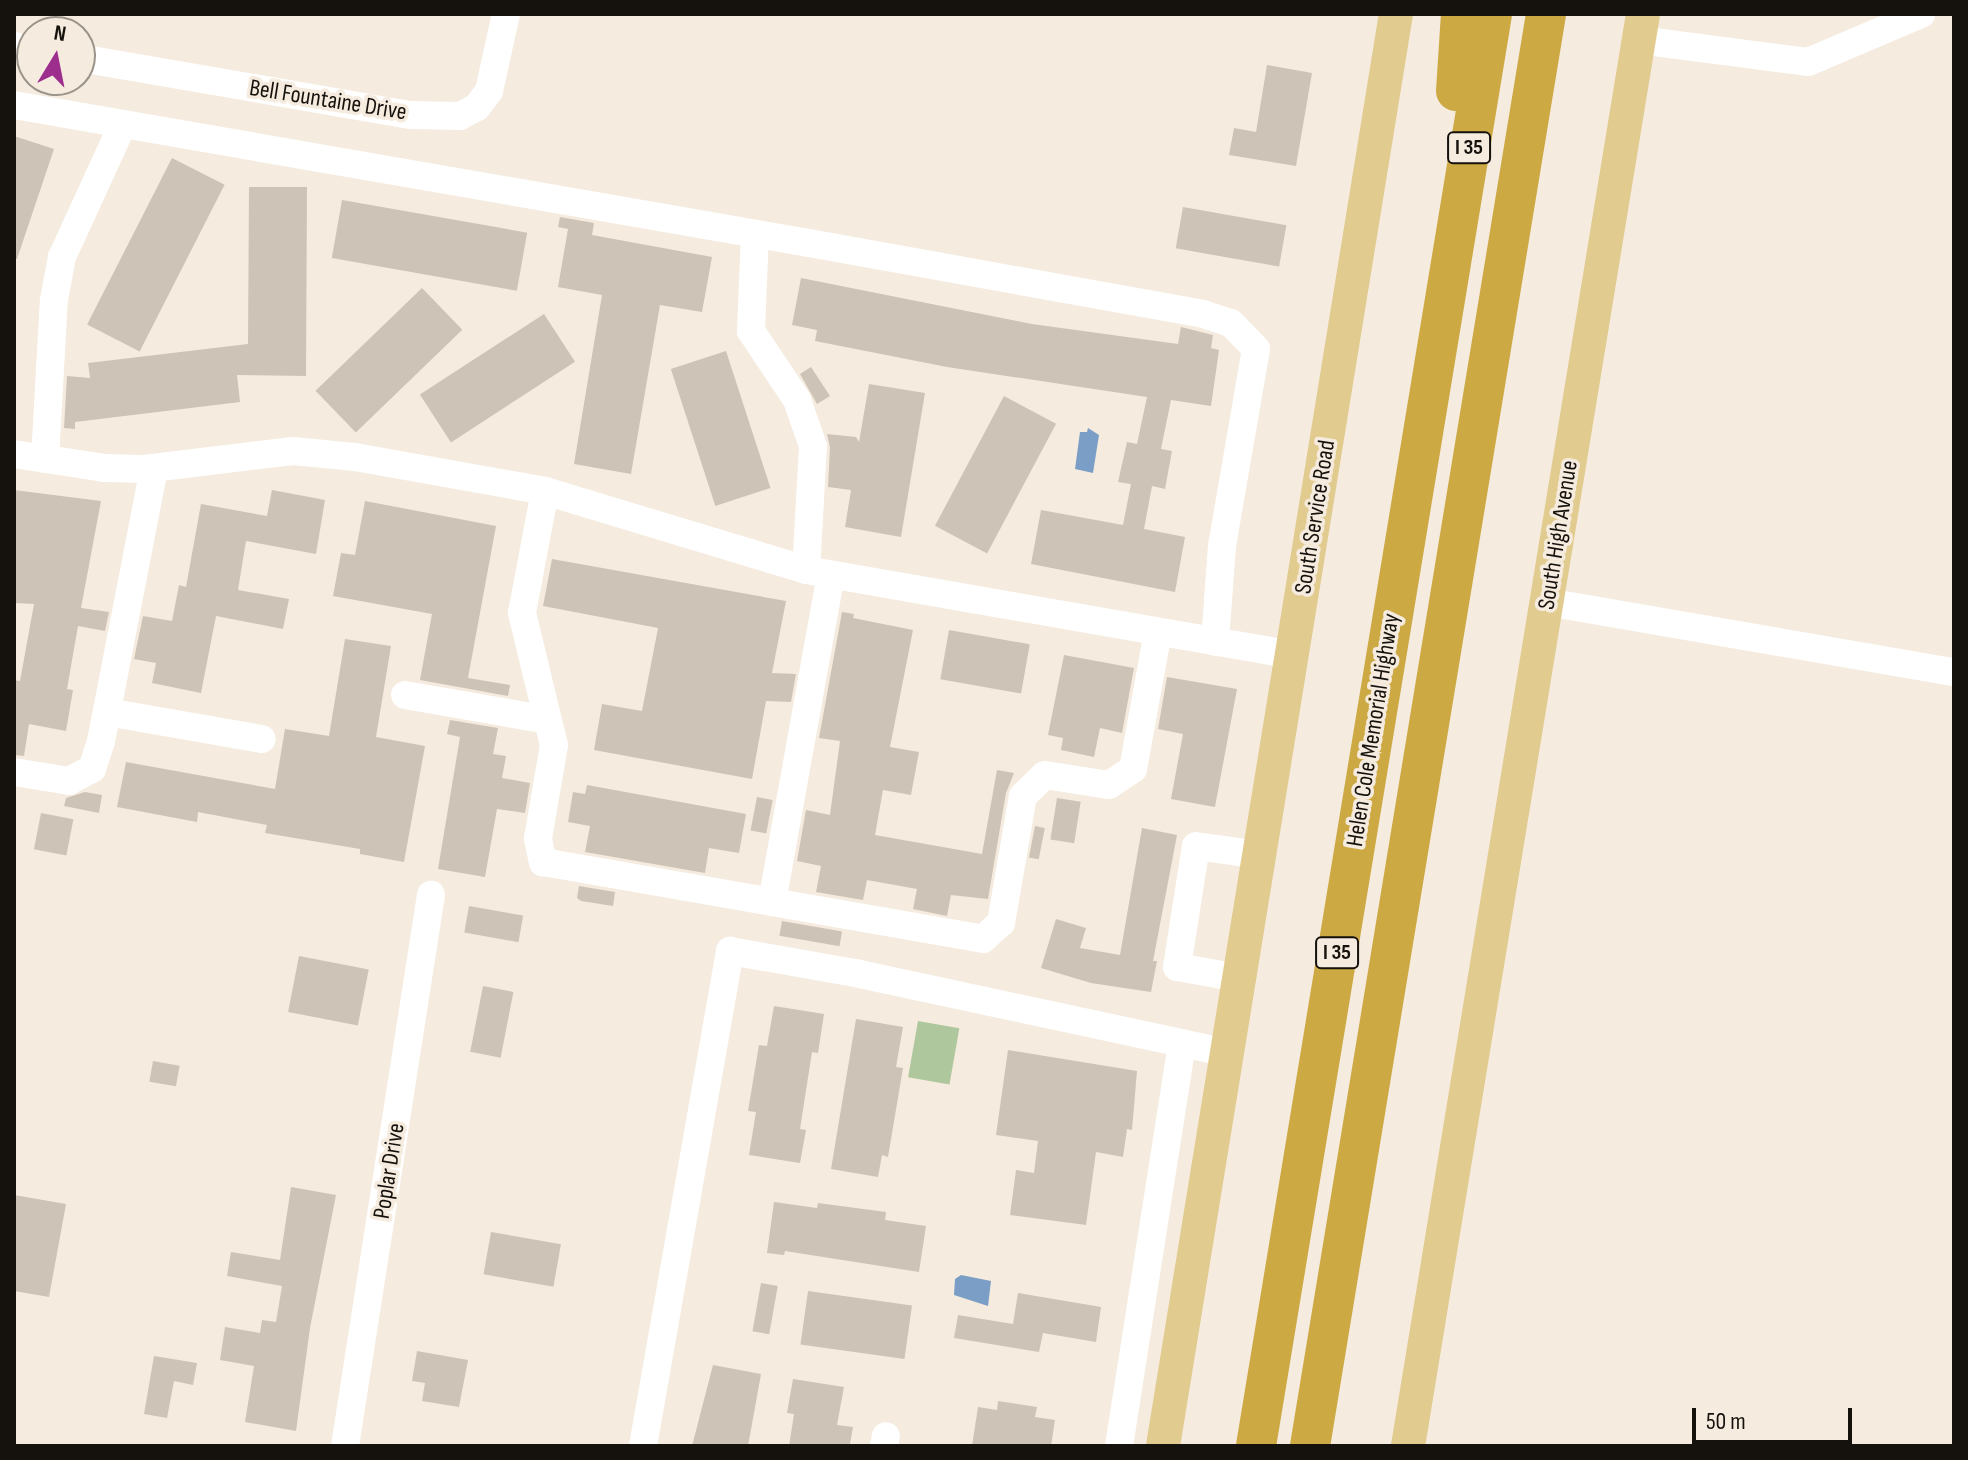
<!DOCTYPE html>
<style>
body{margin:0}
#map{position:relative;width:1968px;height:1460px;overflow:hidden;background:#f5ebde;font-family:"Sofia Sans Condensed",sans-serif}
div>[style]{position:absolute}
.green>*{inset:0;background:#afc79c;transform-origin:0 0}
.water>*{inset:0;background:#7b9ec6}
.building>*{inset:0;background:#cdc4b7;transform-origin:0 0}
.minor>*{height:28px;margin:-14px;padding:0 14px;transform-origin:14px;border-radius:14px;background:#fff}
.major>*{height:34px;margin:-17px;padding:0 17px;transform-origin:17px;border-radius:17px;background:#e1cb8f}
.highway>*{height:40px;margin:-20px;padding:0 20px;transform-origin:20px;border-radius:20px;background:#cda944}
span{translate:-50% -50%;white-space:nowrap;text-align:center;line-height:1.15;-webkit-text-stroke:7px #f5ebde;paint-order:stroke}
.shield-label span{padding:2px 6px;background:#f5ebde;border:2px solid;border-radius:6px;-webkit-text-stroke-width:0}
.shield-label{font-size:22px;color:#15110d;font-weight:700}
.street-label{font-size:24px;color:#15110d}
.frame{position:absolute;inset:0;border:16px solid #15110d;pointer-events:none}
.north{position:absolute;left:16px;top:16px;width:80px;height:80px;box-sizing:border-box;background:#f5ebde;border:2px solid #9b948a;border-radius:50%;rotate:10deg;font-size:22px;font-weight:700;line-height:32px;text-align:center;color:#15110d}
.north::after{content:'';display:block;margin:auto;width:28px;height:36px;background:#9d2e8d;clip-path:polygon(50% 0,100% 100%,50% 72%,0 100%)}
.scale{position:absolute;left:1692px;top:1408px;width:160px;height:36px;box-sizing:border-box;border:4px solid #15110d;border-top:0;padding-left:10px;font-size:24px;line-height:28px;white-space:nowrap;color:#15110d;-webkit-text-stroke:6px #f5ebde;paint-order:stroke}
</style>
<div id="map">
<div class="green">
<i style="left:918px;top:1021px;width:42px;height:57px;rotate:10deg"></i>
</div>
<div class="water">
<i style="clip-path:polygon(1088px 428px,1099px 435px,1093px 473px,1075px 469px,1080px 432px,1087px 432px)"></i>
<i style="clip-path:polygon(961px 1275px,991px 1281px,988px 1306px,954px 1295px,955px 1279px)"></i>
</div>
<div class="building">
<i style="clip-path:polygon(1267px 65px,1312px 73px,1296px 166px,1229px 155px,1234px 128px,1256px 132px)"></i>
<i style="clip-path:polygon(14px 136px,54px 149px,17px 259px,14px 259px)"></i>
<i style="left:172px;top:158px;width:59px;height:187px;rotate:27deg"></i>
<i style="clip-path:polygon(249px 187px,307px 187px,306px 376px,237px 375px,240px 402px,75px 422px,75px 429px,64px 428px,67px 376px,90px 378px,88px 363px,248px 344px)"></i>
<i style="left:342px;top:200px;width:188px;height:59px;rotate:10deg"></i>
<i style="left:1183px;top:207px;width:105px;height:42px;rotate:10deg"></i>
<i style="clip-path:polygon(560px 217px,594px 223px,592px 235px,712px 257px,702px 312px,660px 305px,631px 474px,574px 464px,602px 295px,558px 287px,568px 229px,558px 227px)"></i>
<i style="clip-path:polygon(801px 278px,1032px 324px,1178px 344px,1181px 327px,1213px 335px,1211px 348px,1219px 350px,1211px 406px,1171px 400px,1161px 449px,1172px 451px,1165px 489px,1152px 486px,1144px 529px,1185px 537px,1175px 592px,1031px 564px,1041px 510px,1123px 525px,1131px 484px,1118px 482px,1127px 442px,1137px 444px,1147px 397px,947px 367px,815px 341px,817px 330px,792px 325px)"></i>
<i style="left:422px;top:288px;width:58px;height:148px;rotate:46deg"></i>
<i style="left:544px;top:314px;width:57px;height:148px;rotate:57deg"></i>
<i style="left:726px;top:351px;width:144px;height:58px;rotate:72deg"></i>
<i style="clip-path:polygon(811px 367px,830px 396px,817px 404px,800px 374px)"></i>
<i style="clip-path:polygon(869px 384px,925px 393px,901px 537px,845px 527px,851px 490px,828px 487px,830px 447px,827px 434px,856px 437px,859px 442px)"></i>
<i style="left:1004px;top:396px;width:59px;height:147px;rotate:28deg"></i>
<i style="clip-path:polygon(14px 490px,101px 501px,81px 608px,109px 612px,105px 631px,78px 626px,67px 689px,73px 690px,66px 731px,29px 724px,24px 756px,14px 755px,14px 680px,20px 681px,34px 604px,14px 603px)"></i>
<i style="clip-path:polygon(272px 490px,325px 500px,316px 554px,246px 541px,238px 590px,289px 599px,283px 629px,216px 616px,201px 693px,152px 683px,156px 663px,134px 659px,143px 616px,172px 621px,179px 585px,186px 587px,201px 504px,267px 516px)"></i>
<i style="clip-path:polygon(365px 501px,496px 526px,468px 678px,510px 685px,508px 696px,420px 680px,432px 614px,333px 596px,341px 553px,355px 555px)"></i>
<i style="clip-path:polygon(552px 559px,786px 601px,772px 673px,796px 674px,791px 702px,766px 701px,752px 779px,594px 750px,602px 704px,642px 711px,658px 628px,543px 606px)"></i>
<i style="clip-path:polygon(842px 612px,854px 614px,853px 618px,913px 630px,890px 747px,919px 752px,911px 795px,883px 790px,875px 835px,982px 854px,997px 770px,1014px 773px,1006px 793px,988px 899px,951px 895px,947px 916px,913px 909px,917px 889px,867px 880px,863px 900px,816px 892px,821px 866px,797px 861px,806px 810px,830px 815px,840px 741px,819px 738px)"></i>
<i style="left:949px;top:630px;width:82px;height:50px;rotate:10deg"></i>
<i style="clip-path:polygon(345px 639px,391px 646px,376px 737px,425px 746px,404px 862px,360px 854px,360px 849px,265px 833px,267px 825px,198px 812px,197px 822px,117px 807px,126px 762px,275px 789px,285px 729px,329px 736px)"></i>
<i style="clip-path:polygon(1064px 655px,1134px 668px,1122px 733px,1100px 728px,1094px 757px,1061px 750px,1063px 738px,1048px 735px)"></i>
<i style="clip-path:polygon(1167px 677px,1237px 689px,1215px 807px,1171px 799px,1183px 734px,1158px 729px)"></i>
<i style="clip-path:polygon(450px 720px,498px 728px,493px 754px,506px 756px,502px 778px,530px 783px,525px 813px,497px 809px,485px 877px,438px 869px,460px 737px,447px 734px)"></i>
<i style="clip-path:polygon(587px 785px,746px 814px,739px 853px,709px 848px,705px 873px,585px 852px,590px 826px,568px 822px,573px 792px,585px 794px)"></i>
<i style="clip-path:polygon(85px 792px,102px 795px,99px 813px,64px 806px,66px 798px)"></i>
<i style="left:757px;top:797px;width:16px;height:34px;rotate:11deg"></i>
<i style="left:1057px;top:798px;width:24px;height:42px;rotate:9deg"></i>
<i style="left:41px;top:813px;width:33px;height:37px;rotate:11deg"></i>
<i style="left:1035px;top:826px;width:10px;height:32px;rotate:11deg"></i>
<i style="clip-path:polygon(1142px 828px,1177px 835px,1153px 961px,1157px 961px,1151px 992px,1091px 983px,1041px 968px,1056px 919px,1086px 928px,1080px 948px,1120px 955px)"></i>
<i style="clip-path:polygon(579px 886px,615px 892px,613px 906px,581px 901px,577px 898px)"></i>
<i style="left:469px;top:906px;width:55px;height:27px;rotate:10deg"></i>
<i style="left:782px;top:921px;width:61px;height:15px;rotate:10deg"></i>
<i style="left:299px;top:956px;width:71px;height:57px;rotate:11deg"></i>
<i style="left:483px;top:986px;width:31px;height:67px;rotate:11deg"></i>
<i style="clip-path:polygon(774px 1006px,824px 1014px,818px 1053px,812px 1052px,800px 1129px,806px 1130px,800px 1163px,749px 1155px,756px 1112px,748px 1111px,759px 1045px,767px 1046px)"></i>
<i style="clip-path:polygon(856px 1019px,903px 1027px,896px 1067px,903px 1068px,888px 1157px,882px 1155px,878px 1177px,831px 1169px)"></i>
<i style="clip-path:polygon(1008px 1050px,1137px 1071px,1132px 1130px,1127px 1129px,1123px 1157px,1096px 1152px,1086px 1225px,1010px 1215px,1016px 1170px,1034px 1173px,1038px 1141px,996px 1135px)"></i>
<i style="left:153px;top:1061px;width:27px;height:21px;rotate:10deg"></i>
<i style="clip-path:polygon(291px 1187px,336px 1195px,310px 1328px,296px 1431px,245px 1422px,254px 1366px,220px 1360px,225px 1327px,260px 1333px,262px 1320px,276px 1322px,282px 1286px,227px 1276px,231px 1252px,280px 1260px)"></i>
<i style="clip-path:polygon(14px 1195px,66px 1204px,49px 1297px,14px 1291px)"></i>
<i style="clip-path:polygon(774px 1202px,817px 1208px,818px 1203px,886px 1212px,885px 1220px,926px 1226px,919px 1272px,785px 1251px,784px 1255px,767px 1253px)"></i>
<i style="left:491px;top:1232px;width:71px;height:43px;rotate:10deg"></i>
<i style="left:761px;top:1283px;width:17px;height:49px;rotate:10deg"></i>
<i style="left:808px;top:1291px;width:105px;height:54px;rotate:8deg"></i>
<i style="clip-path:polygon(1018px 1293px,1101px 1307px,1096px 1342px,1043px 1333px,1039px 1352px,954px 1338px,958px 1315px,1013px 1324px)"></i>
<i style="clip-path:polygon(417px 1351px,468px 1360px,459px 1407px,422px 1401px,425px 1383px,412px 1381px)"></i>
<i style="clip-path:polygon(154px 1356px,197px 1363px,193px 1385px,174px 1381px,167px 1418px,144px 1414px)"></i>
<i style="clip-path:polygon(713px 1365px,761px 1374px,748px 1446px,692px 1446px)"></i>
<i style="clip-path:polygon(793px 1379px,844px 1387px,837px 1425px,853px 1427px,850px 1444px,789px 1446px,794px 1414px,787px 1413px)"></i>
<i style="clip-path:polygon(998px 1401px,1037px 1407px,1035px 1417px,1055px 1420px,1051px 1446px,972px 1446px,978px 1407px,997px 1410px)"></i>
</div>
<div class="minor">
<i style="left:1639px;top:40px;width:170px;rotate:7.4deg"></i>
<i style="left:1808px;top:62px;width:123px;rotate:-23deg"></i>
<i style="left:14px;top:46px;width:18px;rotate:13deg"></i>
<i style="left:80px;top:58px;width:336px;rotate:9.8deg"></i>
<i style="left:411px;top:115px;width:49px;rotate:1.2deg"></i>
<i style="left:460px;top:116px;width:19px;rotate:-28deg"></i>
<i style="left:477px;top:107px;width:20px;rotate:-53deg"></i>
<i style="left:489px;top:91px;width:79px;rotate:-77.6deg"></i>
<i style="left:14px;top:105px;width:807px;rotate:9.85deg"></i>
<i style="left:809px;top:243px;width:400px;rotate:10.2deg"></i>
<i style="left:1203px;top:314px;width:29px;rotate:18deg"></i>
<i style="left:1231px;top:323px;width:36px;rotate:46deg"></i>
<i style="left:1256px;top:349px;width:200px;rotate:99.8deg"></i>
<i style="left:1222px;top:546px;width:96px;rotate:94.2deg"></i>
<i style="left:755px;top:234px;width:97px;rotate:92.4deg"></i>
<i style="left:751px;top:331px;width:83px;rotate:56.3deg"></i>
<i style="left:797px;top:400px;width:49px;rotate:70.8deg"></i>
<i style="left:813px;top:446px;width:124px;rotate:93.2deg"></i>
<i style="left:14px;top:454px;width:91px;rotate:8.8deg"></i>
<i style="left:104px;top:468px;width:40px;rotate:1.4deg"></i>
<i style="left:144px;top:469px;width:150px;rotate:-6.9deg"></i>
<i style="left:293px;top:451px;width:62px;rotate:5.5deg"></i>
<i style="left:355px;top:457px;width:193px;rotate:10.1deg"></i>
<i style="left:545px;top:491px;width:273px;rotate:16.8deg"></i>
<i style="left:806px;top:570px;width:493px;rotate:9.9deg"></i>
<i style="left:45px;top:459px;width:159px;rotate:-86.8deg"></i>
<i style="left:54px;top:300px;width:44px;rotate:-79.5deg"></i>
<i style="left:62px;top:257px;width:146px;rotate:-65.4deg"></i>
<i style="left:545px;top:491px;width:124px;rotate:100.7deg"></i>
<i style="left:522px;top:613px;width:136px;rotate:76.4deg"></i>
<i style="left:554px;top:745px;width:95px;rotate:99.7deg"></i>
<i style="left:538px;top:839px;width:24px;rotate:78deg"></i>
<i style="left:543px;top:862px;width:447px;rotate:9.9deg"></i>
<i style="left:983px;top:939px;width:24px;rotate:-42deg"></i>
<i style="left:1001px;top:923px;width:129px;rotate:-80.2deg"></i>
<i style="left:1023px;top:796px;width:30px;rotate:-44deg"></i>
<i style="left:1045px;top:775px;width:65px;rotate:8.9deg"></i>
<i style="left:1109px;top:785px;width:29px;rotate:-34deg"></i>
<i style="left:1133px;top:769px;width:139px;rotate:-79.7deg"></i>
<i style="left:1547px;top:602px;width:413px;rotate:9.8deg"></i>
<i style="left:405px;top:695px;width:145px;rotate:9.9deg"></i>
<i style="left:107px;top:712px;width:157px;rotate:9.9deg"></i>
<i style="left:14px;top:772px;width:56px;rotate:9.3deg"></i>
<i style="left:69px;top:781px;width:26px;rotate:-28deg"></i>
<i style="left:92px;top:769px;width:29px;rotate:-72deg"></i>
<i style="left:101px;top:741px;width:277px;rotate:-79deg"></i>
<i style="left:772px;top:902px;width:332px;rotate:-79.8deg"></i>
<i style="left:1239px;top:978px;width:63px;rotate:-169.9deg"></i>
<i style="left:1177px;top:967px;width:122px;rotate:-81.1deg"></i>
<i style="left:1196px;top:846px;width:65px;rotate:8deg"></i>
<i style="left:345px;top:1446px;width:558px;rotate:-81.13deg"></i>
<i style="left:643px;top:1446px;width:503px;rotate:-80.03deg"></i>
<i style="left:730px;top:951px;width:127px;rotate:10deg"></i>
<i style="left:855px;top:973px;width:381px;rotate:12.1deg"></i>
<i style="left:884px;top:1446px;width:10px;rotate:-79deg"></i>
<i style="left:1119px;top:1446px;width:407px;rotate:-81.1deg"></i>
</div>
<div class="major">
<i style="left:1163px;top:1446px;width:1451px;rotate:-80.76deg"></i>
<i style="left:1408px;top:1446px;width:1451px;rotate:-80.68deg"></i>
</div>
<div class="highway">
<i style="left:1456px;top:91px;width:77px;rotate:-86.3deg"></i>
<i style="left:1256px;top:1446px;width:1451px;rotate:-80.64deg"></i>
<i style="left:1310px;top:1446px;width:1451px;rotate:-80.64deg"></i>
</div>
<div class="shield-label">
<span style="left:1469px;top:148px">I 35</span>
<span style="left:1337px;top:953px">I 35</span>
</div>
<div class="street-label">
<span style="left:328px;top:100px;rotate:9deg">Bell Fountaine Drive</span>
<span style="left:1315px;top:517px;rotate:-81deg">South Service Road</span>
<span style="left:1558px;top:535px;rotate:-81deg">South High Avenue</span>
<span style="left:1373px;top:730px;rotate:-81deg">Helen Cole Memorial Highway</span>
<span style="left:389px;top:1171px;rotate:-81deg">Poplar Drive</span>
</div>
<div class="frame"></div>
<div class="north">N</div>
<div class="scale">50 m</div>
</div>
